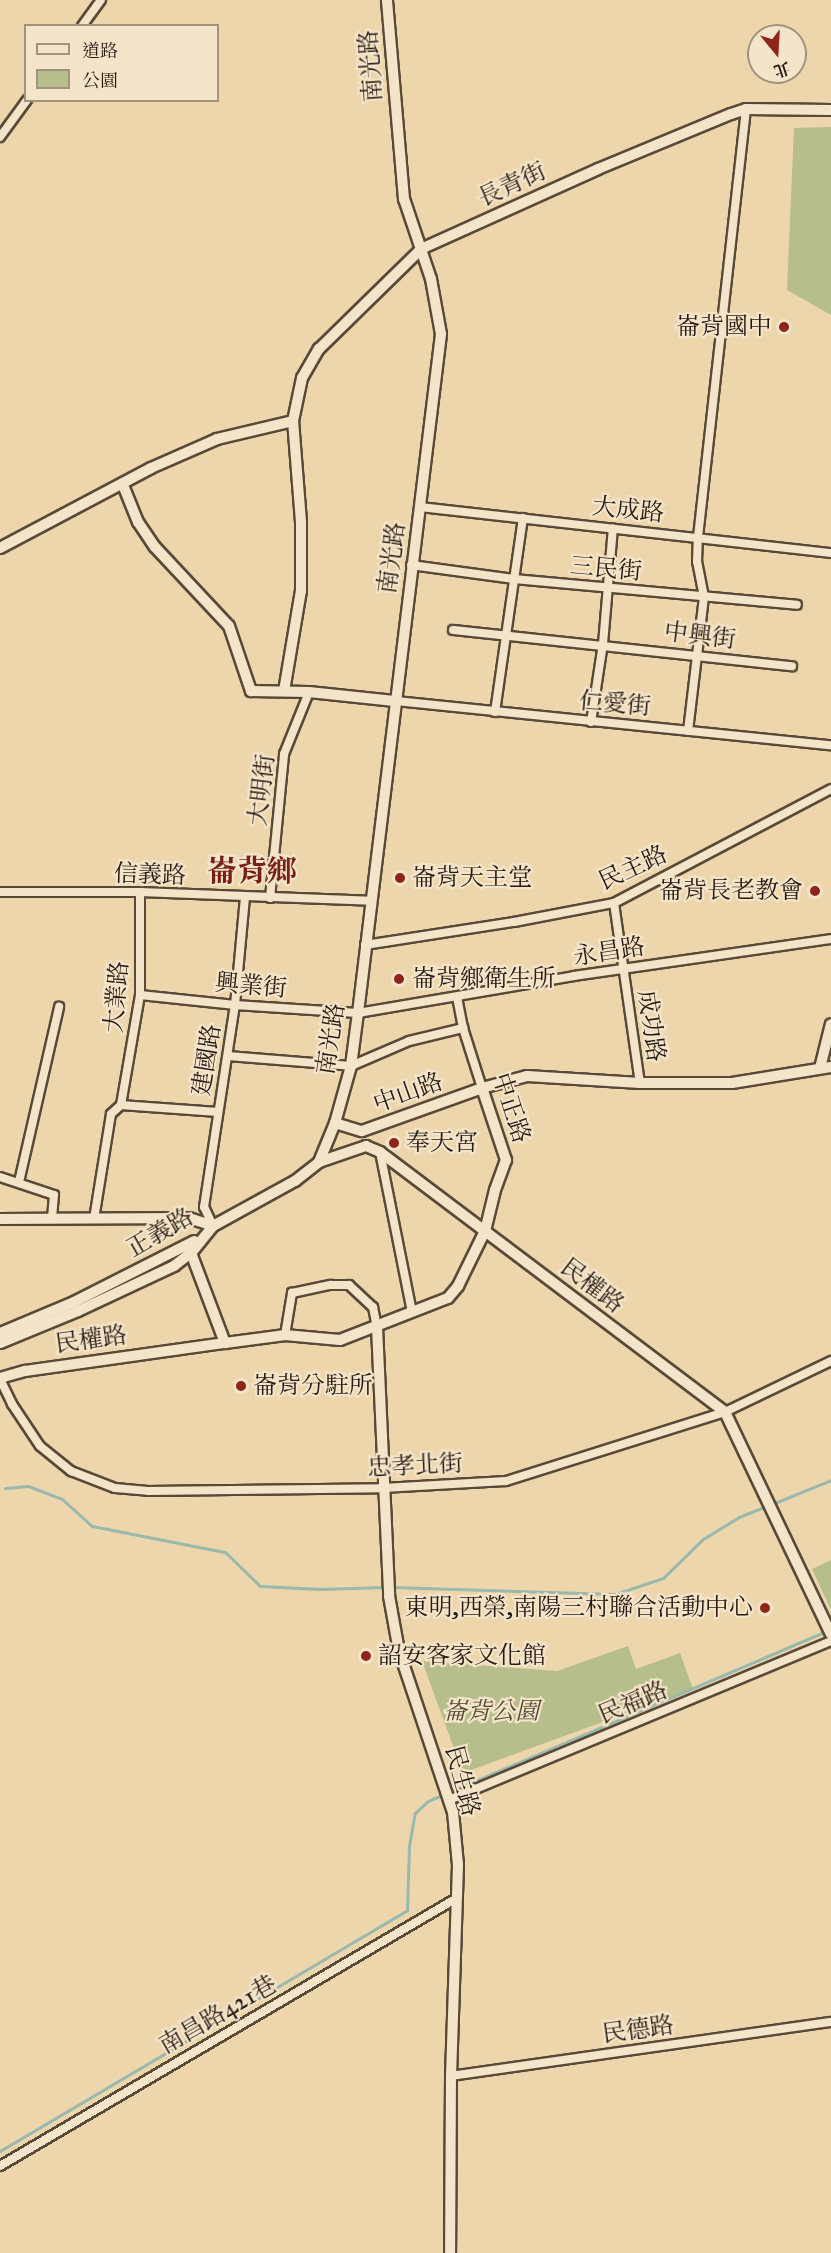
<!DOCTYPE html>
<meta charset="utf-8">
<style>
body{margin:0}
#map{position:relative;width:831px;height:2253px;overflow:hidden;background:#eed6ac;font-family:"IM FELL Great Primer","Noto Serif TC",serif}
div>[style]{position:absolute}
.green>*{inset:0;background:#b6be8b}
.stream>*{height:3px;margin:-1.5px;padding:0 1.5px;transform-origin:1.5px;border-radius:1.5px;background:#99b9ad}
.roads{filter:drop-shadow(2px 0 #594938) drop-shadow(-2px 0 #594938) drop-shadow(0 2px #594938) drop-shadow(0 -2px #594938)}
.street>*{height:8px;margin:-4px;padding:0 4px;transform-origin:4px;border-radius:4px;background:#f4e4c9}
.secondary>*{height:10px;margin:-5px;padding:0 5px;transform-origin:5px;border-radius:5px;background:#f4e4c9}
.dots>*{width:16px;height:16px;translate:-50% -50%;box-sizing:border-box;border:3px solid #f4e4c9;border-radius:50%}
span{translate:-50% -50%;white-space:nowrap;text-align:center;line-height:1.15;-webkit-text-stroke:4.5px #f4e4c9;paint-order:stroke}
.street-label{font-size:24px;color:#271a11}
.poi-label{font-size:24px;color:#271a11}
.right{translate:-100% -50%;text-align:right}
.left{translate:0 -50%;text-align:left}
.park-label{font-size:24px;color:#524b36;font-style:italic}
.district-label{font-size:30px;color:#7a1f14;font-weight:700}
.legend{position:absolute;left:24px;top:24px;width:195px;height:78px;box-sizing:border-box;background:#f4e4c9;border:2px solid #a2937f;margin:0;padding:8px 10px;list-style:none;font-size:18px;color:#271a11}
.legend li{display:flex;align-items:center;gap:12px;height:30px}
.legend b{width:30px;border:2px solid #a2937f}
.north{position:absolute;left:747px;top:24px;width:60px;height:60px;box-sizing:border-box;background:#f4e4c9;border:2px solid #a2937f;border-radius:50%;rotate:162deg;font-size:16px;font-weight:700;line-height:24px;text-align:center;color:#271a11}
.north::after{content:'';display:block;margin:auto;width:21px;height:27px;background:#8f2418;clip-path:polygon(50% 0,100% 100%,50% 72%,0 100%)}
</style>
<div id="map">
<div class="green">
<i style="clip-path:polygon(831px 127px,831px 315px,787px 290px,794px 128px)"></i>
<i style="clip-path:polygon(831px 1560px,831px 1610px,812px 1569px)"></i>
<i style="clip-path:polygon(628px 1646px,636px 1669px,680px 1653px,693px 1689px,463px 1773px,422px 1661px,557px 1671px)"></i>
</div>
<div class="stream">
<i style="left:5px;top:1488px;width:23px;rotate:-5deg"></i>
<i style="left:28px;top:1486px;width:36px;rotate:21deg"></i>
<i style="left:62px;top:1499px;width:40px;rotate:42deg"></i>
<i style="left:92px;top:1526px;width:136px;rotate:11.1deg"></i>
<i style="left:225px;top:1552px;width:49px;rotate:44.2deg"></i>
<i style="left:260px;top:1586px;width:60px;rotate:2.9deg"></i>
<i style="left:320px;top:1589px;width:65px;rotate:-1.8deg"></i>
<i style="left:772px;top:1504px;width:64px;rotate:-22.1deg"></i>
<i style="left:392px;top:1587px;width:223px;rotate:1.8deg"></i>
<i style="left:615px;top:1594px;width:51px;rotate:-18.4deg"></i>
<i style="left:663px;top:1578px;width:56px;rotate:-44.3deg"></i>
<i style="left:703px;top:1539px;width:42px;rotate:-31.4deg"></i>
<i style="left:739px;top:1517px;width:29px;rotate:-22deg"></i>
<i style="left:0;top:2151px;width:473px;rotate:-30.6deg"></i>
<i style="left:407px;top:1910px;width:64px;rotate:-88.2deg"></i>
<i style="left:409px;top:1846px;width:34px;rotate:-80deg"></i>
<i style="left:415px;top:1813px;width:18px;rotate:-43deg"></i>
<i style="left:428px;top:1801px;width:434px;rotate:-23.1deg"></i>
</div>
<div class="roads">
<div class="street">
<i style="left:82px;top:26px;width:32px;rotate:-54deg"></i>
<i style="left:0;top:137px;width:46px;rotate:-53.9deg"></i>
<i style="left:420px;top:507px;width:414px;rotate:6.4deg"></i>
<i style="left:411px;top:565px;width:104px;rotate:7.7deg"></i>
<i style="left:514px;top:579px;width:284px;rotate:5.2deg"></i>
<i style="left:453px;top:630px;width:341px;rotate:6.1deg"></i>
<i style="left:395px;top:701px;width:438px;rotate:5.8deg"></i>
<i style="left:495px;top:712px;width:196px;rotate:-81.8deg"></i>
<i style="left:591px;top:722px;width:79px;rotate:-81.3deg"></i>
<i style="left:603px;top:644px;width:116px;rotate:-85.1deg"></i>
<i style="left:688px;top:731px;width:135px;rotate:-83.2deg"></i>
<i style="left:704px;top:597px;width:36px;rotate:-101deg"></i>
<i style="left:697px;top:562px;width:25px;rotate:-88deg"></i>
<i style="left:698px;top:537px;width:431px;rotate:-83.6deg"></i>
<i style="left:0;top:892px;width:140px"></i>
<i style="left:140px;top:892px;width:231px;rotate:2.2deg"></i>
<i style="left:270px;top:898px;width:145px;rotate:-84.4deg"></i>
<i style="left:284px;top:754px;width:67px;rotate:-68deg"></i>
<i style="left:614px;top:903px;width:182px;rotate:81.8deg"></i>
<i style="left:365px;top:945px;width:151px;rotate:-8.8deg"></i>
<i style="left:514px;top:922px;width:102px;rotate:-10.8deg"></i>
<i style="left:614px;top:903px;width:245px;rotate:-27.7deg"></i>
<i style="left:140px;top:995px;width:96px;rotate:6deg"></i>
<i style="left:235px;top:1005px;width:123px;rotate:3.7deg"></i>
<i style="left:358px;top:1013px;width:219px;rotate:-9.7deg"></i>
<i style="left:574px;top:976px;width:260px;rotate:-8.2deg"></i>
<i style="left:457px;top:997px;width:32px;rotate:79deg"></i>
<i style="left:463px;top:1028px;width:63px;rotate:72.4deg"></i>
<i style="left:228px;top:1056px;width:123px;rotate:4.6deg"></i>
<i style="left:351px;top:1066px;width:63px;rotate:-23.3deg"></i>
<i style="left:409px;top:1041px;width:56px;rotate:-13.5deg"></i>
<i style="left:121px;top:1105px;width:112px;rotate:-80.2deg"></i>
<i style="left:140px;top:995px;width:103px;rotate:-90deg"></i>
<i style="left:121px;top:1105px;width:97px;rotate:4.1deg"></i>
<i style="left:380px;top:1152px;width:163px;rotate:78.7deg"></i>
<i style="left:0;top:1177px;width:57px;rotate:18.4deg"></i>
<i style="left:54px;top:1195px;width:24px;rotate:95deg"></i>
<i style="left:19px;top:1182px;width:180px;rotate:-77.1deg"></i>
<i style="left:94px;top:1219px;width:106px;rotate:-80.8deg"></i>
<i style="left:111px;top:1114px;width:13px;rotate:-42deg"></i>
<i style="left:213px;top:1226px;width:21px;rotate:-115deg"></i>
<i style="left:204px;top:1207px;width:204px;rotate:-81.3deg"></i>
<i style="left:235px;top:1005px;width:107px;rotate:-84.7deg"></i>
<i style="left:285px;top:1335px;width:43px;rotate:-80.5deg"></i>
<i style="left:292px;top:1293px;width:40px;rotate:-12deg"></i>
<i style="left:331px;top:1285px;width:18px"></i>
<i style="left:349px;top:1285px;width:33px;rotate:43deg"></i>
<i style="left:373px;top:1307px;width:20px;rotate:79deg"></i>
<i style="left:0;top:1379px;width:28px;rotate:64deg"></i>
<i style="left:12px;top:1404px;width:50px;rotate:56.3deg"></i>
<i style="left:40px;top:1446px;width:40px;rotate:39deg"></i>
<i style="left:71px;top:1471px;width:47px;rotate:21.1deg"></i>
<i style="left:115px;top:1488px;width:33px;rotate:5deg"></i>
<i style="left:148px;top:1491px;width:235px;rotate:-0.7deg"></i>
<i style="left:383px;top:1488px;width:123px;rotate:-3.3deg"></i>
<i style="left:506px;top:1481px;width:230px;rotate:-17.5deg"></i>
<i style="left:725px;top:1412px;width:118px;rotate:-25.7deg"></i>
<i style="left:449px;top:1800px;width:414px;rotate:-22.6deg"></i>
<i style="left:451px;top:2076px;width:384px;rotate:-8.1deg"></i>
<i style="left:0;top:2166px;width:530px;rotate:-30.39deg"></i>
</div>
<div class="secondary">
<i style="left:123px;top:485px;width:40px;rotate:68deg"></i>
<i style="left:138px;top:522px;width:30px;rotate:56deg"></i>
<i style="left:155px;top:547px;width:108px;rotate:46.9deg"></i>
<i style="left:229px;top:626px;width:69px;rotate:71.3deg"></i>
<i style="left:251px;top:691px;width:58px;rotate:1deg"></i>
<i style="left:309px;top:692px;width:86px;rotate:6deg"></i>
<i style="left:0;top:548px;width:171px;rotate:-27.9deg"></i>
<i style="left:151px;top:468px;width:72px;rotate:-23.7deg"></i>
<i style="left:217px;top:439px;width:78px;rotate:-13.3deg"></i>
<i style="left:284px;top:691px;width:101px;rotate:-80.4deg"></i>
<i style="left:301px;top:591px;width:69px;rotate:-90deg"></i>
<i style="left:301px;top:522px;width:101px;rotate:-94.5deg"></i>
<i style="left:293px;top:421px;width:44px;rotate:-78.2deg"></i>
<i style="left:302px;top:378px;width:34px;rotate:-60deg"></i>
<i style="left:319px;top:349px;width:143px;rotate:-44.4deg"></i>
<i style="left:421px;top:249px;width:194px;rotate:-24.3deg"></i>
<i style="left:598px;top:169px;width:144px;rotate:-22.5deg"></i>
<i style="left:731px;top:114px;width:16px;rotate:-18deg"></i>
<i style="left:746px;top:109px;width:85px;rotate:0.7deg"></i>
<i style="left:820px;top:1068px;width:45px;rotate:-76deg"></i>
<i style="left:335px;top:1123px;width:59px;rotate:-74.3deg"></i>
<i style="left:351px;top:1066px;width:53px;rotate:-82.5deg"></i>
<i style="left:358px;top:1013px;width:684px;rotate:-83.03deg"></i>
<i style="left:441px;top:334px;width:56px;rotate:-100.3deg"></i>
<i style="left:431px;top:279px;width:84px;rotate:-108.6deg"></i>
<i style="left:404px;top:199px;width:200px;rotate:-94.9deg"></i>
<i style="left:362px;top:1131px;width:127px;rotate:-19.7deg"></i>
<i style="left:482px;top:1088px;width:47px;rotate:-14.9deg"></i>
<i style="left:527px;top:1076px;width:113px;rotate:3.5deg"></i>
<i style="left:640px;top:1083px;width:92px"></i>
<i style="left:732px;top:1083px;width:100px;rotate:-9.2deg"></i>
<i style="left:366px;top:1146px;width:15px;rotate:23deg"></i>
<i style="left:380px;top:1152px;width:432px;rotate:37deg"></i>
<i style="left:725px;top:1412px;width:246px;rotate:64.5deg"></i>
<i style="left:319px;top:1162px;width:42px;rotate:-67.7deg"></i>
<i style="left:335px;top:1123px;width:28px;rotate:17deg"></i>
<i style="left:0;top:1219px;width:189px;rotate:-0.3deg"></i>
<i style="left:189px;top:1218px;width:25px;rotate:18deg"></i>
<i style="left:213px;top:1226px;width:94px;rotate:-28.8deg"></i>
<i style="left:295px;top:1181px;width:31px;rotate:-38deg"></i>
<i style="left:319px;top:1162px;width:50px;rotate:-18.8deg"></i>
<i style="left:188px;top:1245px;width:105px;rotate:69.3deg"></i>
<i style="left:225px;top:1343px;width:61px;rotate:-7.6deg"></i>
<i style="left:285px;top:1335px;width:55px;rotate:5.2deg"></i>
<i style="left:340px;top:1340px;width:116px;rotate:-21.3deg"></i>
<i style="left:448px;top:1298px;width:16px;rotate:-50deg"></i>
<i style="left:458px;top:1286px;width:61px;rotate:-63.9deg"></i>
<i style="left:485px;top:1231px;width:42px;rotate:-76.3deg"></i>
<i style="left:495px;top:1190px;width:32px;rotate:-70deg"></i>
<i style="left:506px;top:1160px;width:76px;rotate:-108.4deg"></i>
<i style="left:377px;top:1327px;width:269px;rotate:87.4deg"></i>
<i style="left:389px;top:1596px;width:56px;rotate:79.7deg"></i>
<i style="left:399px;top:1651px;width:170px;rotate:71.5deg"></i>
<i style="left:453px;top:1812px;width:53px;rotate:84.6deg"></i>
<i style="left:458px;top:1865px;width:211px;rotate:91.9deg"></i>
<i style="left:451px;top:2076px;width:177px;rotate:90.3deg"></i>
<i style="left:0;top:1333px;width:80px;rotate:-22.7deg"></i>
<i style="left:74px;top:1302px;width:135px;rotate:-26.9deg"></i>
<i style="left:0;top:1343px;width:84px;rotate:-22.3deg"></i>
<i style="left:78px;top:1311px;width:106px;rotate:-25.1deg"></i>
<i style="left:174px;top:1266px;width:23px;rotate:-38deg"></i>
<i style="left:192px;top:1252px;width:33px;rotate:-51deg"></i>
<i style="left:0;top:1378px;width:26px;rotate:-16deg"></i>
<i style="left:25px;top:1371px;width:202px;rotate:-8deg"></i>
</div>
</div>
<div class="dots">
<i style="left:784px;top:327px;background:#8f2418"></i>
<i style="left:400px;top:878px;background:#8f2418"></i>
<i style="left:815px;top:891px;background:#8f2418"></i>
<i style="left:399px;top:979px;background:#8f2418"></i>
<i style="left:394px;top:1143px;background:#8f2418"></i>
<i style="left:241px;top:1386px;background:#8f2418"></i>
<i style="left:765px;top:1608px;background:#8f2418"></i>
<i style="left:366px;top:1656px;background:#8f2418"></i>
</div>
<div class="street-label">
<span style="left:371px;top:66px;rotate:-94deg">南光路</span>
<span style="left:512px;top:185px;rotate:-25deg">長青街</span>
<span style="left:628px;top:510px;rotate:6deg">大成路</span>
<span style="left:392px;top:558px;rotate:-82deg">南光路</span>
<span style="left:606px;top:569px;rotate:5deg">三民街</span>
<span style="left:700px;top:636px;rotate:7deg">中興街</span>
<span style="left:615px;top:704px;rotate:5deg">仁愛街</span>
<span style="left:262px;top:790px;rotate:-83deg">大明街</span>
<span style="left:633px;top:868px;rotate:-25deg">民主路</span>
<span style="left:150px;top:875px;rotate:2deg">信義路</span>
<span style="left:609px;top:952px;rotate:-9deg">永昌路</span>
<span style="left:251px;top:986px;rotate:5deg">興業街</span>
<span style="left:117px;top:997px;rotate:-85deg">大業路</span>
<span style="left:651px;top:1026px;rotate:82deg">成功路</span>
<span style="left:331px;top:1039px;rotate:-81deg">南光路</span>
<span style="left:207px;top:1060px;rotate:-81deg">建國路</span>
<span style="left:408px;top:1093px;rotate:-20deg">中山路</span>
<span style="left:511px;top:1108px;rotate:72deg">中正路</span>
<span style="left:160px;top:1233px;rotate:-30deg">正義路</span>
<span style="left:592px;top:1286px;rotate:37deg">民權路</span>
<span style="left:91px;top:1340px;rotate:-8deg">民權路</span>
<span style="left:415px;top:1466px;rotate:-3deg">忠孝北街</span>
<span style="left:633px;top:1703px;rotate:-23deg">民福路</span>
<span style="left:462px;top:1781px;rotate:75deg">民生路</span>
<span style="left:218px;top:2015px;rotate:-30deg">南昌路421巷</span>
<span style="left:638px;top:2030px;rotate:-8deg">民德路</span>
</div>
<div class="poi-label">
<span class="right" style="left:772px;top:327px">崙背國中</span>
<span class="left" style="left:412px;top:878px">崙背天主堂</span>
<span class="right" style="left:803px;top:891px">崙背長老教會</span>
<span class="left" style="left:412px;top:979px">崙背鄉衛生所</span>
<span class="left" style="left:406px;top:1143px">奉天宮</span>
<span class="left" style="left:253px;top:1386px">崙背分駐所</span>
<span class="right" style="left:753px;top:1608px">東明,西榮,南陽三村聯合活動中心</span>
<span class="left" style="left:378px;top:1656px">詔安客家文化館</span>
</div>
<div class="park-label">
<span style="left:491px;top:1712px">崙背公園</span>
</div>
<div class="district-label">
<span style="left:252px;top:871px">崙背鄉</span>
</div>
<ul class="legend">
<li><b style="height:8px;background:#f4e4c9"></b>道路</li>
<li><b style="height:16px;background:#b6be8b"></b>公園</li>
</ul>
<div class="north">北</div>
</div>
